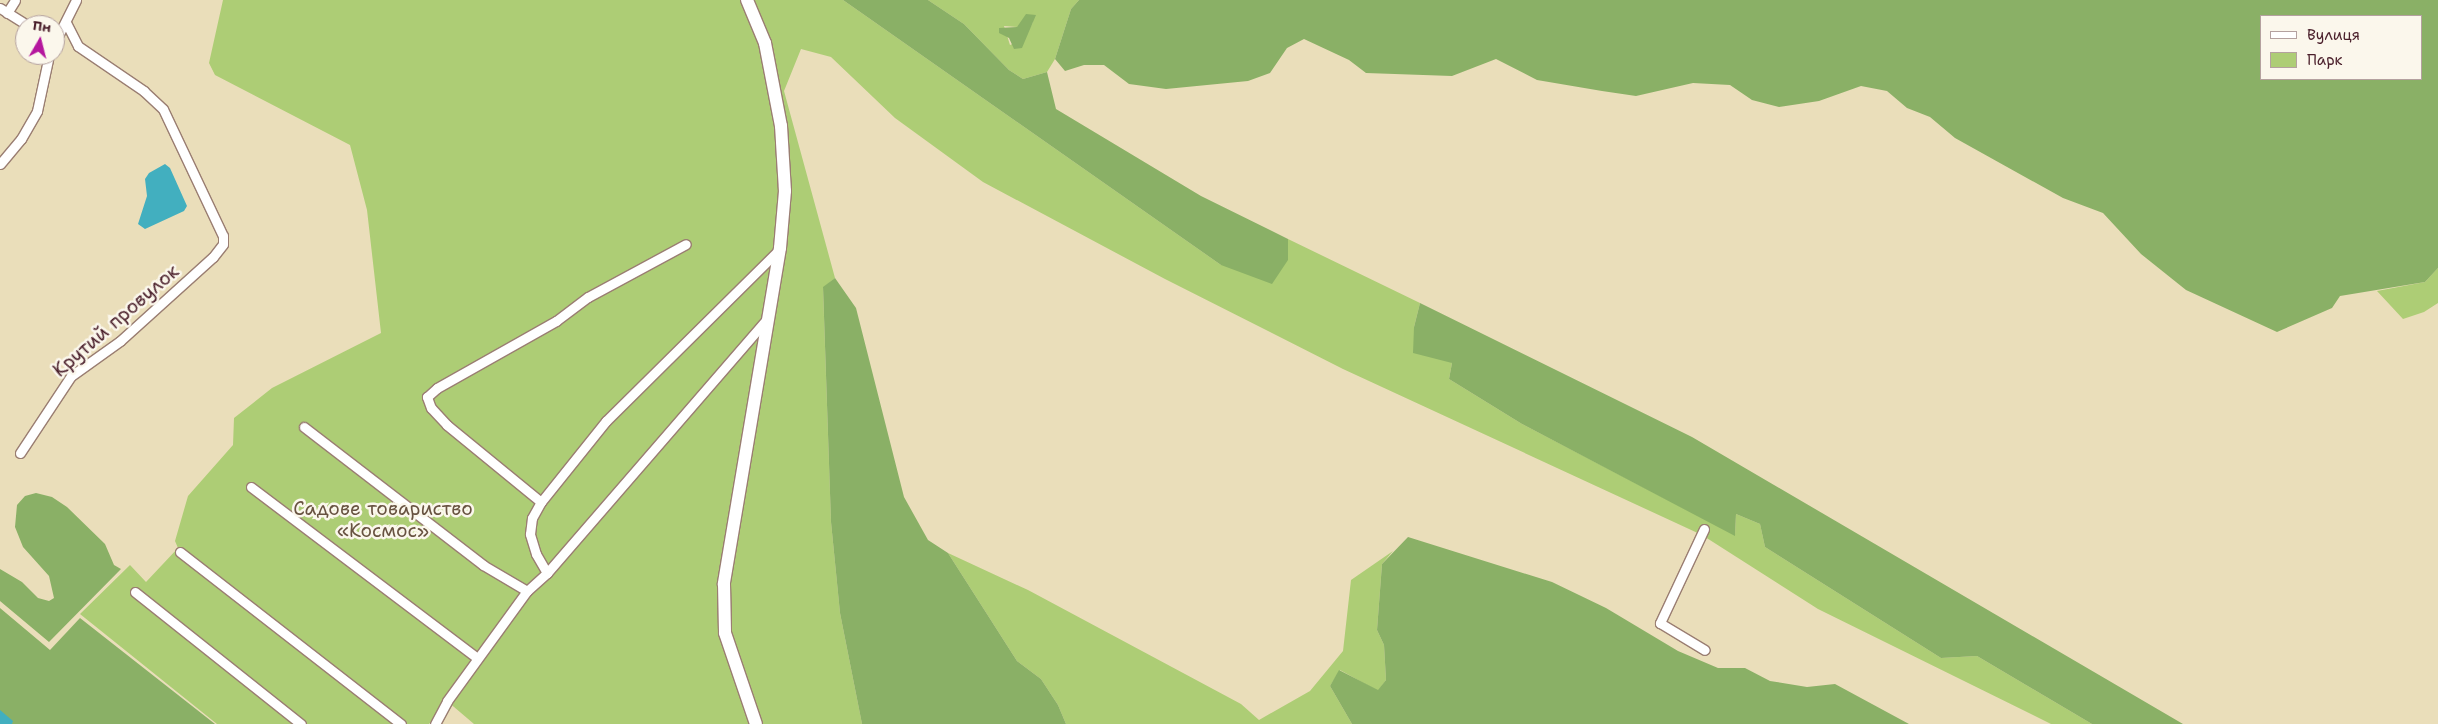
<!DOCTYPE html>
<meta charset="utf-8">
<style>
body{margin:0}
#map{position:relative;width:2438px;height:724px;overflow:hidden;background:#eadeba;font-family:"Shantell Sans",sans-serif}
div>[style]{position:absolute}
.green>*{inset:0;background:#adcd75}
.forest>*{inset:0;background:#8ab066}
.water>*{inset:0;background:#42afbf}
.roads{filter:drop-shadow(1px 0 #9a7e72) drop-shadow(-1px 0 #9a7e72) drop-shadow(0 1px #9a7e72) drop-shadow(0 -1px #9a7e72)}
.street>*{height:9px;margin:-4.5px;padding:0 4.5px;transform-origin:4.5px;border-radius:4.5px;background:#fff}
.secondary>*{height:12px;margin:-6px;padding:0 6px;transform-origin:6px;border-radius:6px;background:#fff}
span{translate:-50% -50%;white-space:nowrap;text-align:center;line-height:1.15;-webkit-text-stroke:5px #fbf7ec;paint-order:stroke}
.street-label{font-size:19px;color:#4a1f2b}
.park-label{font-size:19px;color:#685341}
.legend{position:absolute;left:2260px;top:15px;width:162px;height:65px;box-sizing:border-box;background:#fbf7ec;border:1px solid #b4a19f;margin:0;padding:6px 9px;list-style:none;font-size:15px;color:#4a1f2b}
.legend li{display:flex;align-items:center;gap:10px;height:25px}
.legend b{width:25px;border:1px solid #b4a19f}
.north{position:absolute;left:15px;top:15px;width:50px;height:50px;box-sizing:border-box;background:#fbf7ec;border:1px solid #b4a19f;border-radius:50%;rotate:8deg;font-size:14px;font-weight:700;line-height:20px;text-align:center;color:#4a1f2b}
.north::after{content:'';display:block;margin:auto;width:18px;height:22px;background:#b5179e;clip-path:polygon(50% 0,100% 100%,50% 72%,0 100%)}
</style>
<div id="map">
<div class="green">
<i style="clip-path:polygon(223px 0,843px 0,1221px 265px,1288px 260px,1288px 239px,1420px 303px,1414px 327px,1452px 363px,1449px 379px,1522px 424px,1735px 535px,1736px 514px,1760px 524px,1765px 547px,1941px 658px,1977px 656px,2092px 724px,2051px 724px,1818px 609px,1702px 535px,1343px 369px,1165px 279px,983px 182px,895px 118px,831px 57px,801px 49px,784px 91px,835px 278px,823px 288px,831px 522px,840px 613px,862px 724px,474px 724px,447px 701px,429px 724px,217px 724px,80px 614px,130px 565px,146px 582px,178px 548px,175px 541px,188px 496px,233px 445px,234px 418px,272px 388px,381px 333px,367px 210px,350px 145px,215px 75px,209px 63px)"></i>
<i style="clip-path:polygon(evenodd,928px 0,1079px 0,1071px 9px,1055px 59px,1047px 72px,1023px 79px,1009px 70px,964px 24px,928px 0,1033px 22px,1024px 39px,1010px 45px,1004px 26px,1017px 27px,1033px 22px)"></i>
<i style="clip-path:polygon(2438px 268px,2438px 303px,2424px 312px,2403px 319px,2377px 291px,2425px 282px)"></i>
<i style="clip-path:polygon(1393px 551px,1382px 564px,1377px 630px,1384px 645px,1386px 680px,1378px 691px,1340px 670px,1330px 686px,1352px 724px,1066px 724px,1058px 705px,1041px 679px,1017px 661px,948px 553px,1028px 590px,1241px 704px,1259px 720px,1310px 691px,1343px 651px,1351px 580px)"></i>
</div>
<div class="forest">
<i style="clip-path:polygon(843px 0,928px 0,964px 24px,1009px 70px,1023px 79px,1047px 72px,1056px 109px,1201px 196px,1288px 239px,1288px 260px,1272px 284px,1221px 265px)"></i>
<i style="clip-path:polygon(evenodd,1079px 0,2438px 0,2438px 268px,2425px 282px,2340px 296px,2332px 308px,2277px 332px,2186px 290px,2141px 254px,2103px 213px,2063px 198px,1955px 138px,1930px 117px,1907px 108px,1887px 91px,1861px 86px,1819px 101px,1779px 107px,1752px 100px,1730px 85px,1693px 83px,1636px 96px,1602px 91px,1537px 80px,1496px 59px,1452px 76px,1366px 73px,1349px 60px,1304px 39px,1287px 48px,1270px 73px,1248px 81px,1166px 89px,1129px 84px,1104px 65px,1084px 65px,1065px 71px,1055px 59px,1071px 9px,1079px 0,2262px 16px,2422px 16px,2422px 79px,2262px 79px,2262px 16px)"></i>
<i style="clip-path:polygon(1026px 14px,1036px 15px,1022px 48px,1014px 49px,1009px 38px,999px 33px,999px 28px,1017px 27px)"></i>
<i style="clip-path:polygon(835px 278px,856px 308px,904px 497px,928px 540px,948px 553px,1017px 661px,1041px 679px,1058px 705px,1066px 724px,862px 724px,840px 613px,831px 522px,823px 287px)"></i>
<i style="clip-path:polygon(1420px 303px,1692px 437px,2183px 724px,2092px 724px,1977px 656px,1941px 658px,1765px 547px,1760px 524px,1736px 514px,1735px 536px,1522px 424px,1449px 379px,1452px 363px,1413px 353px,1414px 327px)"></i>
<i style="clip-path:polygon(36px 493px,52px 497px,67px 507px,105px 544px,114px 565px,121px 569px,49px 642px,0 601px,0 569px,22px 582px,38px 598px,49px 601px,54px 598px,49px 576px,23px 547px,15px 527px,17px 505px,25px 496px)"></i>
<i style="clip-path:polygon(1408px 537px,1552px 582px,1606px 608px,1678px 651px,1718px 668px,1745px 668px,1770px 681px,1807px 687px,1835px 684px,1909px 724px,1352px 724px,1330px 686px,1339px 670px,1378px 690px,1386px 680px,1384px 645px,1377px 630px,1382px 564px)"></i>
<i style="clip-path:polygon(0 608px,50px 650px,80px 618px,215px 724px,0 724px)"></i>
</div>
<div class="water">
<i style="clip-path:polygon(165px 164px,170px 168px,187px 206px,184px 211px,145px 229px,138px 224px,147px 196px,145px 179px,149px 173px)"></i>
<i style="clip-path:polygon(0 710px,13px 721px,12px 724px,0 724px)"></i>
</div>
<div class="roads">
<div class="street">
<i style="left:0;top:8px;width:32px;rotate:32deg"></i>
<i style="left:7px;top:13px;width:15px;rotate:-58deg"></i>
<i style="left:55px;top:42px;width:47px;rotate:-63.4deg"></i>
<i style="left:0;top:164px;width:33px;rotate:-50deg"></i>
<i style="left:21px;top:139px;width:32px;rotate:-60deg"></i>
<i style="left:37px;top:111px;width:57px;rotate:-77.9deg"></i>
<i style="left:304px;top:427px;width:226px;rotate:37.6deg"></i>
<i style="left:483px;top:565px;width:51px;rotate:30.6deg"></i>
<i style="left:20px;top:453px;width:92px;rotate:-56.5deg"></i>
<i style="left:71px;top:376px;width:60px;rotate:-35.5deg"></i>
<i style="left:120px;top:341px;width:125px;rotate:-42.1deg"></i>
<i style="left:213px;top:257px;width:16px;rotate:-52deg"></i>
<i style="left:223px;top:244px;width:8px;rotate:-90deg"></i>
<i style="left:223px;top:236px;width:140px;rotate:-115.3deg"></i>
<i style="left:163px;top:109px;width:26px;rotate:-137deg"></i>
<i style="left:144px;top:91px;width:80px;rotate:-145.7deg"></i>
<i style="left:78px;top:46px;width:25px;rotate:-117deg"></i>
<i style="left:251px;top:487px;width:283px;rotate:37.1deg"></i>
<i style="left:541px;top:502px;width:122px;rotate:-140.7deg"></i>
<i style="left:447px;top:425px;width:23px;rotate:-133deg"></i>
<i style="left:431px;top:408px;width:12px;rotate:-110deg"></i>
<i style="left:427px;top:397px;width:13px;rotate:-42deg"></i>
<i style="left:437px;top:388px;width:137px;rotate:-29.4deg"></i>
<i style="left:556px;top:321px;width:40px;rotate:-37deg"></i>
<i style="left:588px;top:297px;width:111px;rotate:-28.4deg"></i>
<i style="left:1704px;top:529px;width:104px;rotate:115.1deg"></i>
<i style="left:1660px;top:623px;width:52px;rotate:31deg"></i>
<i style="left:180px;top:552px;width:280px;rotate:37.9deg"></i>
<i style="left:547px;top:573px;width:22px;rotate:-120deg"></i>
<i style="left:536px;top:554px;width:21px;rotate:-107deg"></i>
<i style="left:530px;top:534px;width:16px;rotate:-83deg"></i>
<i style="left:532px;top:518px;width:18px;rotate:-61deg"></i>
<i style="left:541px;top:502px;width:104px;rotate:-51.3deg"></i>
<i style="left:606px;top:421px;width:245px;rotate:-44.7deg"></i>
<i style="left:135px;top:592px;width:212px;rotate:38.5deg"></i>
<i style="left:435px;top:724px;width:26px;rotate:-62deg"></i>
<i style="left:447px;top:701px;width:136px;rotate:-54deg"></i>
<i style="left:527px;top:591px;width:27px;rotate:-42deg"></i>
<i style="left:547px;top:573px;width:337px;rotate:-49.1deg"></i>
</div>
<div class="secondary">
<i style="left:747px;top:0;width:47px;rotate:67.3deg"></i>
<i style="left:765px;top:43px;width:85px;rotate:79.1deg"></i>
<i style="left:781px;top:126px;width:65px;rotate:86.5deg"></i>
<i style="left:785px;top:191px;width:57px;rotate:95deg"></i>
<i style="left:780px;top:248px;width:341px;rotate:99.5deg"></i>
<i style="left:724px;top:584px;width:49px;rotate:88.8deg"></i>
<i style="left:725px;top:633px;width:96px;rotate:71.2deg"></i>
</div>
</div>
<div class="street-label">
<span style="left:116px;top:321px;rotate:-41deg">Крутий провулок</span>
</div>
<div class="park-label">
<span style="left:383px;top:520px">Садове товариство<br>«Космос»</span>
</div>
<ul class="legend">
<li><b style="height:6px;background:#fff"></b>Вулиця</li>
<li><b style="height:14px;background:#adcd75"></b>Парк</li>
</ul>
<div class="north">Пн</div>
</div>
